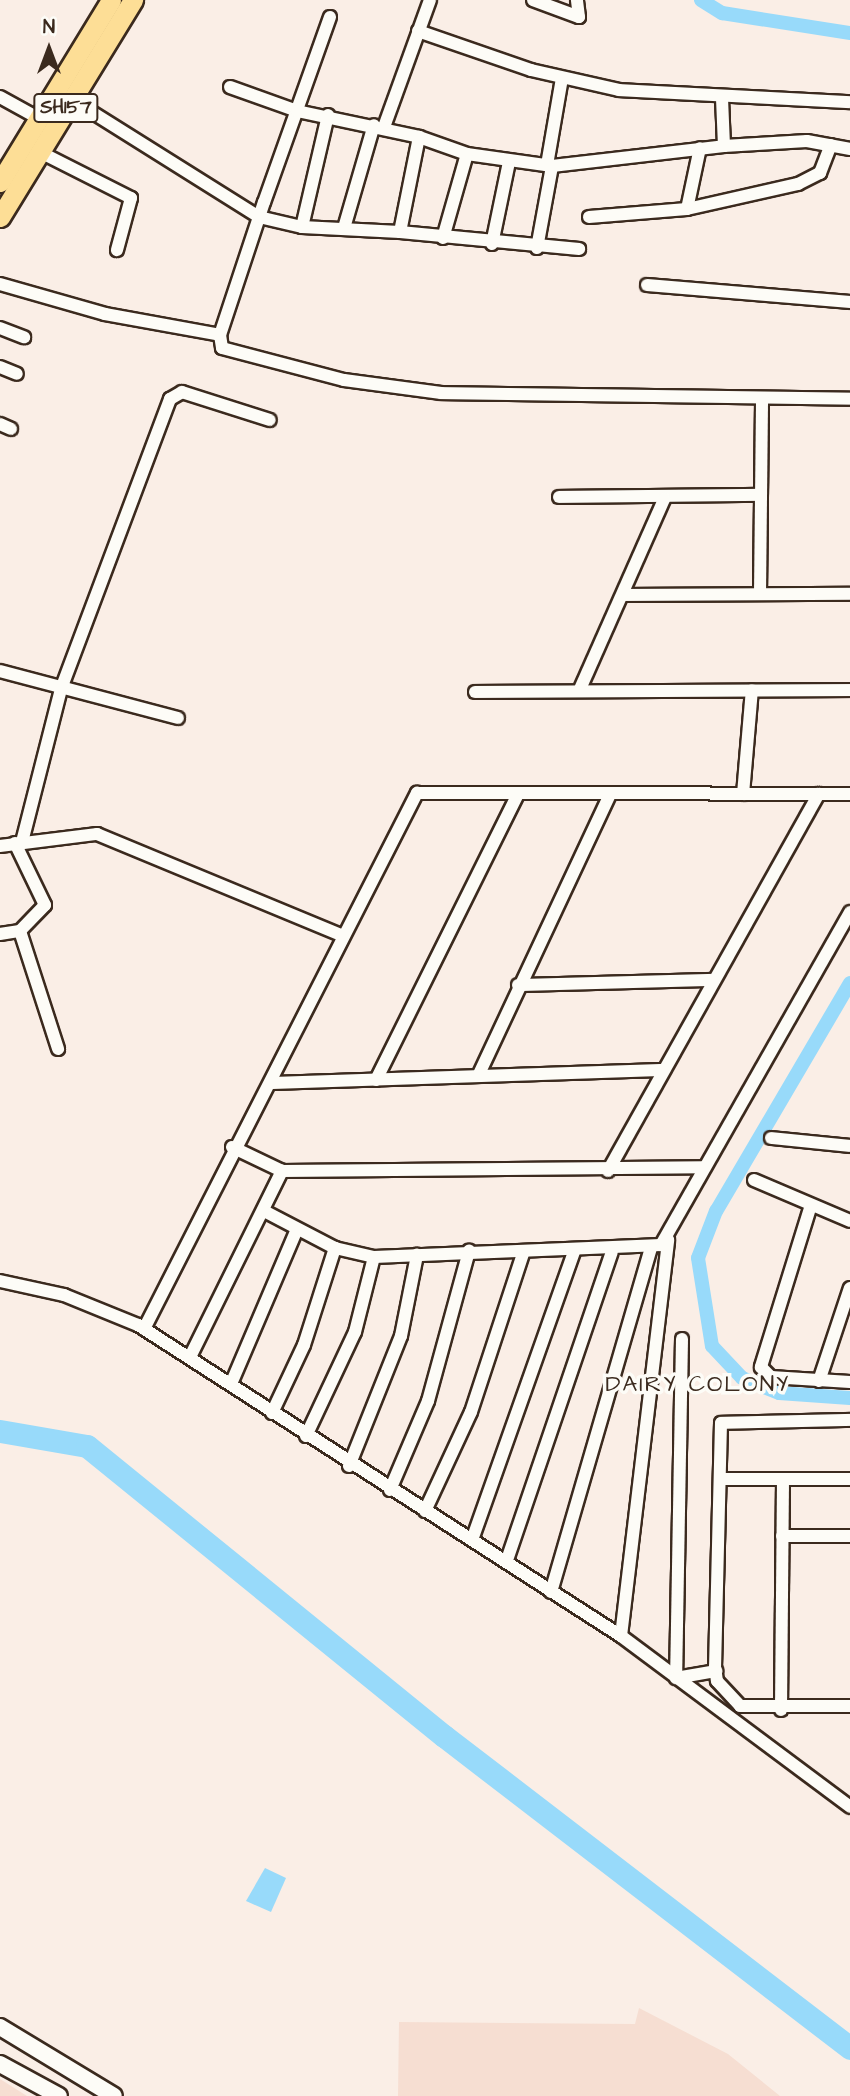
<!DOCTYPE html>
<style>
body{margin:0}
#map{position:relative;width:850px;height:2096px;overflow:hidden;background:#faeee6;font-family:"Architects Daughter",sans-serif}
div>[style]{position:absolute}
.built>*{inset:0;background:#f6ded2}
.water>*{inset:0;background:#98dafa}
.canal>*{height:14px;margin:-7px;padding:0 7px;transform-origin:7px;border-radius:7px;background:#98dafa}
.river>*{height:23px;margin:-11.5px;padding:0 11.5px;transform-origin:11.5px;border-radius:11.5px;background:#98dafa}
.roads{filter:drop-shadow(2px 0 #3b2a1e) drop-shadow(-2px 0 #3b2a1e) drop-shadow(0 2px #3b2a1e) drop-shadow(0 -2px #3b2a1e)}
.minor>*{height:12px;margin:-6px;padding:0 6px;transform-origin:6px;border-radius:6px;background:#fdfcf7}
.tertiary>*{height:16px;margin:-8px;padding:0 8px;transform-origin:8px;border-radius:8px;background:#fdfcf7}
.primary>*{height:19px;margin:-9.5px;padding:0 9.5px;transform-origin:9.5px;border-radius:9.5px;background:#fdde96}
span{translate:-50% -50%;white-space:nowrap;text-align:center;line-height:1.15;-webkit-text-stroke:7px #fdfcf7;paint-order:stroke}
.shield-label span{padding:2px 5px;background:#fdfcf7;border:2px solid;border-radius:5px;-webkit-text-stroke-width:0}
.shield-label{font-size:19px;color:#3b2a1e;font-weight:700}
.neighbourhood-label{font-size:23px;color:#3b2a1e;letter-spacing:2px}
.north{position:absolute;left:14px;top:14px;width:70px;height:70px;-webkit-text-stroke:5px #fdfcf7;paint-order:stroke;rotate:0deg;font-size:19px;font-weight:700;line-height:28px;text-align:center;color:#3b2a1e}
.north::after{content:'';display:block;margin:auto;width:24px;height:32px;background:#3b2a1e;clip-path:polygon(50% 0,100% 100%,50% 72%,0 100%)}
</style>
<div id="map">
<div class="built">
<i style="clip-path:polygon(639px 2008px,728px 2054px,780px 2096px,398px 2096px,399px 2022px,635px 2024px)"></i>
<i style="clip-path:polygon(0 2079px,27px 2096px,0 2096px)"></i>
</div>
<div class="water">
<i style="clip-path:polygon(265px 1868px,286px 1878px,271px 1912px,246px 1901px)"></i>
</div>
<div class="canal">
<i style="left:701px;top:0;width:25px;rotate:32deg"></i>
<i style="left:722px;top:13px;width:130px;rotate:8.9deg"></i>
<i style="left:850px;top:983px;width:264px;rotate:120.4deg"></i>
<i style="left:716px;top:1211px;width:50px;rotate:111deg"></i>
<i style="left:698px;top:1258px;width:89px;rotate:81deg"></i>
<i style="left:712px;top:1346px;width:44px;rotate:46.8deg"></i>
<i style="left:742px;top:1378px;width:40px;rotate:22deg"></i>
<i style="left:779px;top:1393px;width:71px;rotate:4deg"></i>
</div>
<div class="river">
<i style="left:0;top:1431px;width:88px;rotate:9.8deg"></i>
<i style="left:87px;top:1446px;width:460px;rotate:39.1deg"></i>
<i style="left:444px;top:1736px;width:512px;rotate:37.54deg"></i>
</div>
<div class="roads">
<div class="minor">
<i style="left:533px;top:0;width:49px;rotate:20.3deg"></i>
<i style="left:579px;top:17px;width:17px;rotate:-97deg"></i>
<i style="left:330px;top:17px;width:196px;rotate:109.6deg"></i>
<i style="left:264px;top:202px;width:140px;rotate:108.3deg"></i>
<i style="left:220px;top:335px;width:13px;rotate:81deg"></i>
<i style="left:222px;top:348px;width:126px;rotate:14.7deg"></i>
<i style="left:344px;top:380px;width:98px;rotate:7.6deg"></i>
<i style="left:441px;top:393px;width:409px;rotate:0.8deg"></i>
<i style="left:418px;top:31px;width:120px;rotate:19deg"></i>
<i style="left:531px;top:70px;width:90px;rotate:12.8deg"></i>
<i style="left:619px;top:90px;width:231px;rotate:3deg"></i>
<i style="left:230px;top:87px;width:71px;rotate:19.7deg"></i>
<i style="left:297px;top:111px;width:125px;rotate:12deg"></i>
<i style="left:0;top:97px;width:46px;rotate:28.8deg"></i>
<i style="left:71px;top:99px;width:222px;rotate:32.1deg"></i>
<i style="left:259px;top:217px;width:44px;rotate:13.1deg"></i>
<i style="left:302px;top:227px;width:98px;rotate:2.9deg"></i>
<i style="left:400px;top:232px;width:97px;rotate:-78.7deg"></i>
<i style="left:419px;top:137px;width:51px;rotate:19.5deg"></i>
<i style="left:467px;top:154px;width:86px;rotate:8deg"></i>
<i style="left:552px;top:166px;width:173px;rotate:-6.6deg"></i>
<i style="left:724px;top:146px;width:47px;rotate:-92.4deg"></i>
<i style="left:384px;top:127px;width:135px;rotate:-70.1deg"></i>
<i style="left:724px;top:146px;width:83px;rotate:-3.4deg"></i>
<i style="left:807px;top:141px;width:44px;rotate:10.5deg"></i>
<i style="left:40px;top:152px;width:102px;rotate:26.8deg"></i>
<i style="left:131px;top:198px;width:54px;rotate:105.1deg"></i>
<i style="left:547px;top:165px;width:88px;rotate:-80.2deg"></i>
<i style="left:687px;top:209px;width:62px;rotate:-78deg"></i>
<i style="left:589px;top:217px;width:98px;rotate:-4.7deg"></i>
<i style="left:687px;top:209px;width:114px;rotate:-12.7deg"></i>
<i style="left:798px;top:184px;width:25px;rotate:-27deg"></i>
<i style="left:820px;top:173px;width:30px;rotate:-69deg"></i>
<i style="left:302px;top:227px;width:115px;rotate:-76.9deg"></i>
<i style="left:344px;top:228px;width:107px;rotate:-73.8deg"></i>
<i style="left:400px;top:232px;width:180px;rotate:5.4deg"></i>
<i style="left:443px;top:238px;width:87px;rotate:-74.1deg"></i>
<i style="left:492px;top:244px;width:84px;rotate:-78.3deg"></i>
<i style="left:537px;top:248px;width:83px;rotate:-79.6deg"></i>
<i style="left:0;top:284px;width:109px;rotate:15.9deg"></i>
<i style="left:105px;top:314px;width:117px;rotate:10.3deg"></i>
<i style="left:647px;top:285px;width:204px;rotate:4.8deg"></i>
<i style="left:0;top:328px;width:26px;rotate:21deg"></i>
<i style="left:0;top:367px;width:18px;rotate:22deg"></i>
<i style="left:0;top:424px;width:12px;rotate:24deg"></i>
<i style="left:559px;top:497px;width:202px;rotate:-0.6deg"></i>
<i style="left:760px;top:594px;width:196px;rotate:-89.4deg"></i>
<i style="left:625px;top:595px;width:225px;rotate:-0.3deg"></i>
<i style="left:0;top:671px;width:184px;rotate:14.8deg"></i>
<i style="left:580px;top:689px;width:208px;rotate:-66.1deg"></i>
<i style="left:475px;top:692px;width:375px;rotate:-0.3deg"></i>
<i style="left:743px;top:794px;width:104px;rotate:-85.1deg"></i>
<i style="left:22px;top:842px;width:158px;rotate:-75.7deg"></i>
<i style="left:61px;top:689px;width:310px;rotate:-69.4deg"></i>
<i style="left:170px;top:399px;width:14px;rotate:-30deg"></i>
<i style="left:182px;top:392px;width:92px;rotate:17.7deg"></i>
<i style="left:15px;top:843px;width:69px;rotate:64.2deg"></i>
<i style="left:45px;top:905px;width:36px;rotate:134deg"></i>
<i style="left:20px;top:931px;width:124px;rotate:72.1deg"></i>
<i style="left:0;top:846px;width:98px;rotate:-7.1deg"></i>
<i style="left:97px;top:834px;width:266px;rotate:22.5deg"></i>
<i style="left:0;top:934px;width:20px;rotate:-9deg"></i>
<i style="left:518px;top:985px;width:193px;rotate:-1.5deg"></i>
<i style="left:479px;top:1074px;width:309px;rotate:-64.9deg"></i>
<i style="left:376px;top:1080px;width:319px;rotate:-63.6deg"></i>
<i style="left:271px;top:1083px;width:391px;rotate:-1.9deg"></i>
<i style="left:771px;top:1138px;width:79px;rotate:5.8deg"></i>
<i style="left:232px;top:1147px;width:55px;rotate:25.6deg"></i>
<i style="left:282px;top:1171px;width:421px;rotate:-0.5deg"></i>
<i style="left:608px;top:1171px;width:432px;rotate:-60.8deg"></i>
<i style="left:754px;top:1180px;width:104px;rotate:23.1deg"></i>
<i style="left:811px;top:1205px;width:170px;rotate:107.2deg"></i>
<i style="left:761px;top:1367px;width:14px;rotate:45deg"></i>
<i style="left:771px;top:1377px;width:79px;rotate:3.6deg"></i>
<i style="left:266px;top:1212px;width:78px;rotate:27.6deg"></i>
<i style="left:335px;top:1248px;width:40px;rotate:13deg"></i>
<i style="left:374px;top:1257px;width:287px;rotate:-2.4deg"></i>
<i style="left:661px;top:1245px;width:383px;rotate:-60.4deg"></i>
<i style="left:0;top:1281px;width:66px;rotate:12.3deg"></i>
<i style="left:64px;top:1295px;width:80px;rotate:22.1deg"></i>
<i style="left:138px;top:1325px;width:574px;rotate:32.78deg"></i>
<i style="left:621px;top:1636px;width:286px;rotate:36.7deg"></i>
<i style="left:144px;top:1329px;width:602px;rotate:-63.01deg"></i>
<i style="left:417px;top:793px;width:433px;rotate:0.1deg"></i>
<i style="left:682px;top:1339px;width:339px;rotate:91deg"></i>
<i style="left:676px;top:1678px;width:41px;rotate:-9.9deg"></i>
<i style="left:190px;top:1357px;width:208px;rotate:-63.7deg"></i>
<i style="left:819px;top:1381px;width:98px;rotate:-71.6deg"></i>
<i style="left:231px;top:1384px;width:168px;rotate:-66.9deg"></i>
<i style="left:272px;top:1413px;width:75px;rotate:-64.8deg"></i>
<i style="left:304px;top:1345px;width:102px;rotate:-72.3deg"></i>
<i style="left:850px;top:1420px;width:129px;rotate:178.7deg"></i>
<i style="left:721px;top:1423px;width:244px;rotate:91.4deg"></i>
<i style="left:715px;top:1667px;width:14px;rotate:82deg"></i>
<i style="left:717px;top:1681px;width:34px;rotate:47deg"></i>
<i style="left:740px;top:1706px;width:110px"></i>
<i style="left:306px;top:1436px;width:115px;rotate:-64.8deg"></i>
<i style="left:355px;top:1332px;width:77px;rotate:-75.8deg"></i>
<i style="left:349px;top:1466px;width:140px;rotate:-68.2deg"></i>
<i style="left:401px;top:1336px;width:83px;rotate:-78.8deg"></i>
<i style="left:720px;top:1479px;width:130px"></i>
<i style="left:390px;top:1490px;width:97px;rotate:-66.9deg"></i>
<i style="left:428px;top:1401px;width:156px;rotate:-74.7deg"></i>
<i style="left:425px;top:1511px;width:109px;rotate:-65.1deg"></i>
<i style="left:471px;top:1412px;width:169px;rotate:-71.8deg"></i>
<i style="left:782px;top:1536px;width:68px"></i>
<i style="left:472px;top:1540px;width:306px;rotate:-70.5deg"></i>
<i style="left:507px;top:1560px;width:325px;rotate:-71.2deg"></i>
<i style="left:551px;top:1592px;width:358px;rotate:-73.8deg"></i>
<i style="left:621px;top:1636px;width:399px;rotate:-83.2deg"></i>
<i style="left:781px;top:1710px;width:230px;rotate:-89.5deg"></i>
</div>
<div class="tertiary">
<i style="left:0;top:2027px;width:133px;rotate:31.2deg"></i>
<i style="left:0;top:2064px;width:67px;rotate:28.5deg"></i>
</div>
<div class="primary">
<i style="left:0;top:182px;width:213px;rotate:-58.6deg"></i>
<i style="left:0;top:217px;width:255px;rotate:-58.5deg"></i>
</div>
</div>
<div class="shield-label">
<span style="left:66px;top:108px">SH157</span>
</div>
<div class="neighbourhood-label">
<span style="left:698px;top:1384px">DAIRY COLONY</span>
</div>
<div class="north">N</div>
</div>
